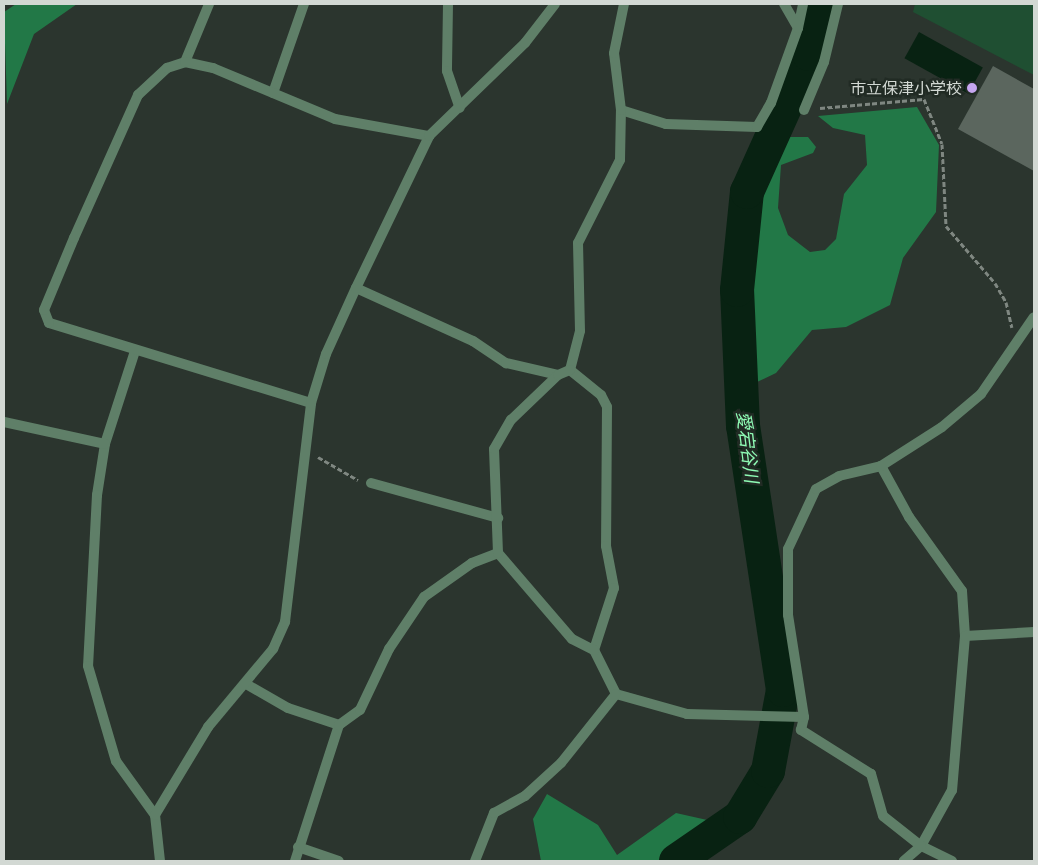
<!DOCTYPE html>
<meta charset="utf-8">
<style>
body{margin:0}
#map{position:relative;width:1038px;height:865px;overflow:hidden;background:#2b352e;font-family:"Exo 2","Noto Sans JP",sans-serif}
div>[style]{position:absolute}
.green>*{inset:0;background:#1f4f32}
.forest>*{inset:0;background:#227847}
.water>*{inset:0;background:#082212;transform-origin:0 0}
.river>*{height:34px;margin:-17px;padding:0 17px;transform-origin:17px;border-radius:17px;background:#082212}
.building>*{inset:0;background:#5b665e}
.path>*{height:3px;margin-top:-1.5px;transform-origin:0;background:repeating-linear-gradient(90deg,#7f8781 0 5px,transparent 0 7.5px)}
.street>*{height:10px;margin:-5px;padding:0 5px;transform-origin:5px;border-radius:5px;background:#5f7f68}
.dots>*{width:14px;height:14px;translate:-50% -50%;box-sizing:border-box;border:2px solid #212b24;border-radius:50%}
span{translate:-50% -50%;white-space:nowrap;text-align:center;line-height:1.15;-webkit-text-stroke:5px #212b24;paint-order:stroke}
.poi-label{font-size:16px;color:#d2d8d3}
.right{translate:-100% -50%;text-align:right}
.water-label{font-size:18px;color:#8ffcb5;font-style:italic}
.frame{position:absolute;inset:0;border:5px solid #d2d8d3;pointer-events:none}
</style>
<div id="map">
<div class="green">
<i style="clip-path:polygon(915px 4px,1034px 4px,1034px 75px,913px 12px)"></i>
</div>
<div class="forest">
<i style="clip-path:polygon(16px 4px,77px 4px,34px 34px,7px 104px,4px 12px)"></i>
<i style="clip-path:polygon(917px 107px,939px 145px,936px 212px,903px 258px,890px 305px,846px 327px,812px 330px,776px 373px,757px 382px,749px 239px,764px 170px,777px 137px,808px 137px,816px 147px,813px 153px,781px 165px,778px 208px,788px 235px,810px 252px,825px 250px,836px 239px,844px 194px,867px 165px,865px 135px,833px 128px,818px 116px)"></i>
<i style="clip-path:polygon(547px 794px,598px 825px,617px 855px,676px 813px,725px 824px,729px 834px,726px 844px,692px 854px,685px 861px,541px 861px,533px 819px)"></i>
</div>
<div class="water">
<i style="left:919px;top:32px;width:73px;height:30px;rotate:29deg"></i>
</div>
<div class="river">
<i style="left:676px;top:861px;width:78px;rotate:-34.5deg"></i>
<i style="left:740px;top:817px;width:54px;rotate:-58.7deg"></i>
<i style="left:768px;top:771px;width:82px;rotate:-79.5deg"></i>
<i style="left:783px;top:690px;width:267px;rotate:-98.6deg"></i>
<i style="left:743px;top:426px;width:136px;rotate:-92.5deg"></i>
<i style="left:737px;top:290px;width:99px;rotate:-84.2deg"></i>
<i style="left:747px;top:192px;width:151px;rotate:-65.8deg"></i>
<i style="left:809px;top:54px;width:51px;rotate:-77.6deg"></i>
</div>
<div class="building">
<i style="clip-path:polygon(993px 66px,1034px 89px,1034px 171px,958px 129px)"></i>
</div>
<div class="path">
<i style="left:820px;top:108px;width:104px;rotate:-4.9deg"></i>
<i style="left:924px;top:99px;width:48px;rotate:68.2deg"></i>
<i style="left:942px;top:144px;width:82px;rotate:87.2deg"></i>
<i style="left:946px;top:226px;width:75px;rotate:49.3deg"></i>
<i style="left:995px;top:283px;width:22px;rotate:60deg"></i>
<i style="left:1006px;top:302px;width:26px;rotate:77deg"></i>
<i style="left:318px;top:457px;width:46px;rotate:29.9deg"></i>
</div>
<div class="street">
<i style="left:448px;top:4px;width:67px;rotate:90.9deg"></i>
<i style="left:447px;top:71px;width:39px;rotate:71deg"></i>
<i style="left:798px;top:28px;width:25px;rotate:-78deg"></i>
<i style="left:185px;top:62px;width:63px;rotate:-67.5deg"></i>
<i style="left:273px;top:93px;width:94px;rotate:-70.8deg"></i>
<i style="left:621px;top:110px;width:47px;rotate:17.3deg"></i>
<i style="left:666px;top:124px;width:91px;rotate:1.9deg"></i>
<i style="left:757px;top:127px;width:28px;rotate:-60deg"></i>
<i style="left:771px;top:103px;width:80px;rotate:-70.2deg"></i>
<i style="left:798px;top:28px;width:28px;rotate:-120deg"></i>
<i style="left:804px;top:110px;width:52px;rotate:-67.4deg"></i>
<i style="left:824px;top:62px;width:60px;rotate:-76.4deg"></i>
<i style="left:356px;top:288px;width:128px;rotate:24.4deg"></i>
<i style="left:473px;top:341px;width:40px;rotate:34deg"></i>
<i style="left:506px;top:363px;width:53px;rotate:13deg"></i>
<i style="left:135px;top:351px;width:98px;rotate:107.9deg"></i>
<i style="left:105px;top:444px;width:52px;rotate:98.9deg"></i>
<i style="left:97px;top:495px;width:171px;rotate:93deg"></i>
<i style="left:88px;top:666px;width:99px;rotate:73.6deg"></i>
<i style="left:116px;top:761px;width:67px;rotate:54.2deg"></i>
<i style="left:570px;top:370px;width:40px;rotate:39deg"></i>
<i style="left:601px;top:395px;width:13px;rotate:63deg"></i>
<i style="left:607px;top:407px;width:139px;rotate:90.4deg"></i>
<i style="left:606px;top:546px;width:43px;rotate:79.2deg"></i>
<i style="left:614px;top:588px;width:65px;rotate:107.9deg"></i>
<i style="left:594px;top:650px;width:49px;rotate:63.4deg"></i>
<i style="left:616px;top:694px;width:74px;rotate:15.7deg"></i>
<i style="left:687px;top:714px;width:117px;rotate:1.5deg"></i>
<i style="left:570px;top:370px;width:40px;rotate:-75.6deg"></i>
<i style="left:580px;top:331px;width:88px;rotate:-91.3deg"></i>
<i style="left:578px;top:243px;width:93px;rotate:-63.2deg"></i>
<i style="left:620px;top:160px;width:50px;rotate:-88.9deg"></i>
<i style="left:621px;top:110px;width:57px;rotate:-97deg"></i>
<i style="left:614px;top:53px;width:50px;rotate:-78.5deg"></i>
<i style="left:311px;top:403px;width:274px;rotate:-163deg"></i>
<i style="left:49px;top:323px;width:14px;rotate:-111deg"></i>
<i style="left:44px;top:310px;width:78px;rotate:-67.4deg"></i>
<i style="left:74px;top:238px;width:157px;rotate:-65.9deg"></i>
<i style="left:138px;top:95px;width:40px;rotate:-43deg"></i>
<i style="left:167px;top:68px;width:19px;rotate:-18deg"></i>
<i style="left:185px;top:62px;width:29px;rotate:12deg"></i>
<i style="left:213px;top:68px;width:132px;rotate:22.7deg"></i>
<i style="left:335px;top:119px;width:96px;rotate:10.3deg"></i>
<i style="left:4px;top:422px;width:103px;rotate:12.3deg"></i>
<i style="left:881px;top:466px;width:58px;rotate:61.2deg"></i>
<i style="left:909px;top:517px;width:91px;rotate:54.4deg"></i>
<i style="left:962px;top:591px;width:45px;rotate:86.2deg"></i>
<i style="left:965px;top:636px;width:155px;rotate:94.8deg"></i>
<i style="left:952px;top:790px;width:64px;rotate:119deg"></i>
<i style="left:921px;top:846px;width:23px;rotate:139deg"></i>
<i style="left:371px;top:483px;width:132px;rotate:15.4deg"></i>
<i style="left:498px;top:553px;width:113px;rotate:49.3deg"></i>
<i style="left:572px;top:639px;width:25px;rotate:27deg"></i>
<i style="left:965px;top:636px;width:69px;rotate:-3.3deg"></i>
<i style="left:246px;top:684px;width:48px;rotate:29.7deg"></i>
<i style="left:288px;top:708px;width:54px;rotate:18.4deg"></i>
<i style="left:298px;top:847px;width:43px;rotate:18.9deg"></i>
<i style="left:160px;top:861px;width:46px;rotate:-96.2deg"></i>
<i style="left:155px;top:815px;width:103px;rotate:-58.9deg"></i>
<i style="left:208px;top:727px;width:102px;rotate:-50.2deg"></i>
<i style="left:273px;top:649px;width:30px;rotate:-66deg"></i>
<i style="left:285px;top:622px;width:221px;rotate:-83.2deg"></i>
<i style="left:311px;top:403px;width:51px;rotate:-73deg"></i>
<i style="left:326px;top:354px;width:72px;rotate:-65.6deg"></i>
<i style="left:356px;top:288px;width:169px;rotate:-64.3deg"></i>
<i style="left:429px;top:136px;width:134px;rotate:-44.1deg"></i>
<i style="left:525px;top:43px;width:49px;rotate:-52.4deg"></i>
<i style="left:295px;top:861px;width:143px;rotate:-72.1deg"></i>
<i style="left:339px;top:725px;width:26px;rotate:-36deg"></i>
<i style="left:360px;top:710px;width:68px;rotate:-64.6deg"></i>
<i style="left:389px;top:649px;width:63px;rotate:-56.1deg"></i>
<i style="left:424px;top:597px;width:59px;rotate:-35.3deg"></i>
<i style="left:472px;top:563px;width:28px;rotate:-21deg"></i>
<i style="left:498px;top:553px;width:104px;rotate:-92.2deg"></i>
<i style="left:494px;top:449px;width:34px;rotate:-60deg"></i>
<i style="left:511px;top:420px;width:65px;rotate:-43.8deg"></i>
<i style="left:558px;top:375px;width:13px;rotate:-23deg"></i>
<i style="left:475px;top:861px;width:52px;rotate:-68.4deg"></i>
<i style="left:494px;top:813px;width:35px;rotate:-29deg"></i>
<i style="left:525px;top:796px;width:49px;rotate:-42.5deg"></i>
<i style="left:561px;top:763px;width:88px;rotate:-51.4deg"></i>
<i style="left:952px;top:861px;width:34px;rotate:-154deg"></i>
<i style="left:921px;top:846px;width:48px;rotate:-141.7deg"></i>
<i style="left:883px;top:816px;width:44px;rotate:-105.9deg"></i>
<i style="left:871px;top:774px;width:83px;rotate:-147.8deg"></i>
<i style="left:801px;top:730px;width:13px;rotate:-77deg"></i>
<i style="left:804px;top:717px;width:103px;rotate:-98.9deg"></i>
<i style="left:788px;top:615px;width:66px;rotate:-90deg"></i>
<i style="left:788px;top:549px;width:66px;rotate:-65deg"></i>
<i style="left:816px;top:489px;width:26px;rotate:-29deg"></i>
<i style="left:839px;top:476px;width:43px;rotate:-13.4deg"></i>
<i style="left:881px;top:466px;width:72px;rotate:-32.6deg"></i>
<i style="left:942px;top:427px;width:51px;rotate:-40.2deg"></i>
<i style="left:981px;top:394px;width:93px;rotate:-55.5deg"></i>
</div>
<div class="dots">
<i style="left:972px;top:88px;background:#c6a6f0"></i>
</div>
<div class="poi-label">
<span class="right" style="left:962px;top:88px">市立保津小学校</span>
</div>
<div class="water-label">
<span style="left:748px;top:447px;rotate:83deg">愛宕谷川</span>
</div>
<div class="frame"></div>
</div>
